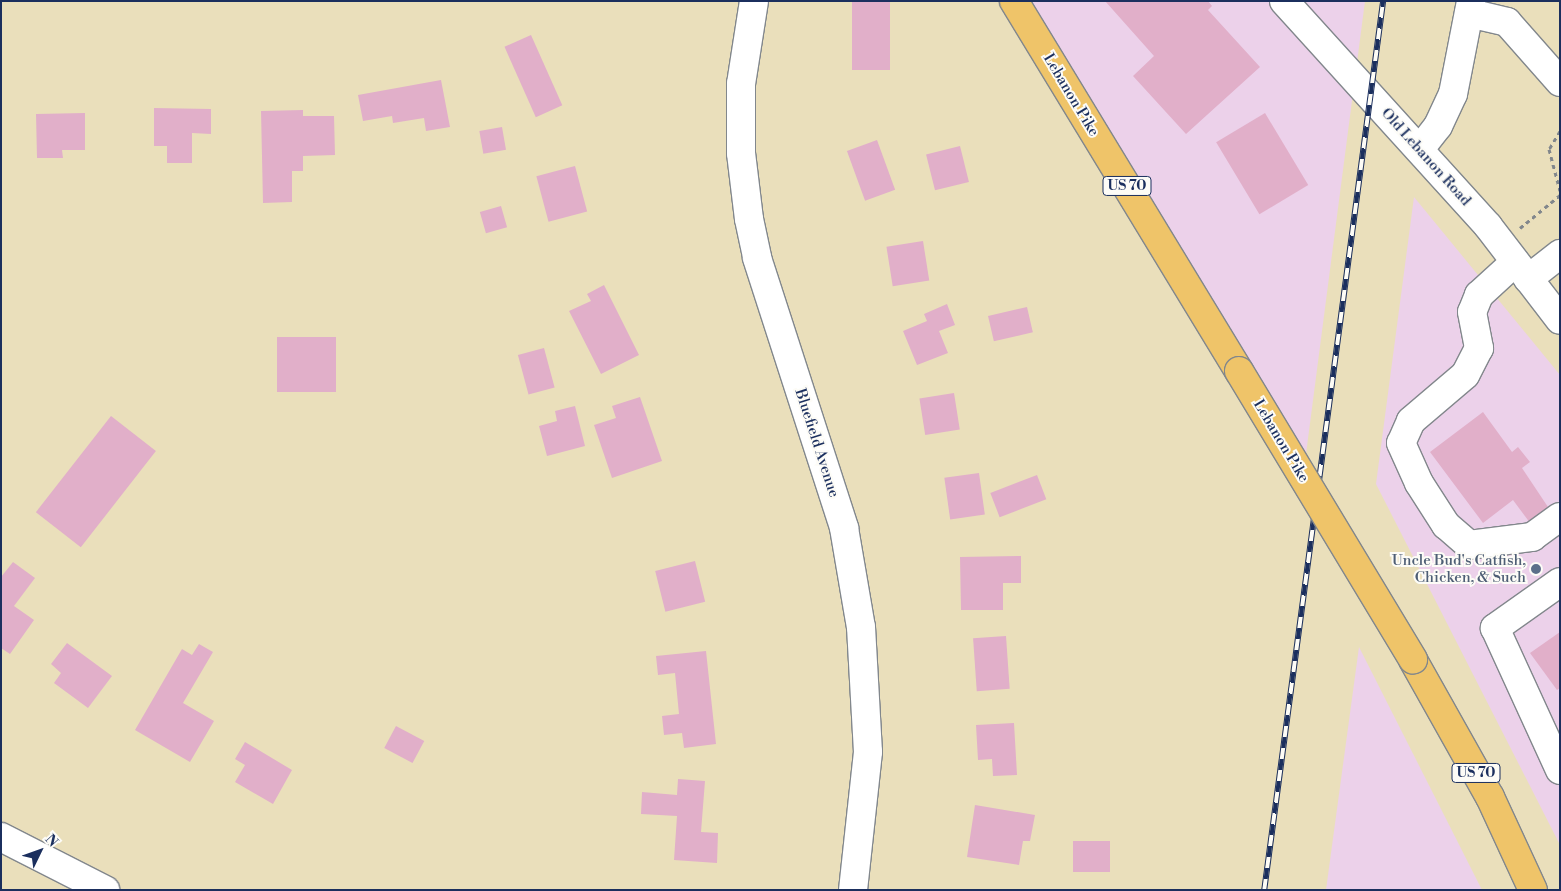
<!DOCTYPE html>
<style>
body{margin:0}
#map{position:relative;width:1561px;height:891px;overflow:hidden;background:#eadfbb;font-family:"Libre Bodoni",serif}
div>[style]{position:absolute}
.built>*{inset:0;background:#ecd1ea}
.building>*{inset:0;background:#e1afc9;transform-origin:0 0}
.path>*{height:3px;margin-top:-1.5px;transform-origin:0;background:repeating-linear-gradient(90deg,#82878c 0 4px,transparent 0 8px)}
.roads{filter:drop-shadow(1px 0 #82878c) drop-shadow(-1px 0 #82878c) drop-shadow(0 1px #82878c) drop-shadow(0 -1px #82878c)}
.minor>*{height:28px;margin:-14px;padding:0 14px;transform-origin:14px;border-radius:14px;background:#fff}
.major>*{height:28px;margin:-14px;padding:0 14px;transform-origin:14px;border-radius:14px;background:#efc469}
.rail>*{height:5.5px;margin-top:-2.75px;transform-origin:0;background:repeating-linear-gradient(90deg,#fdfcf7 0 11px,#1b2f5e 0 22px);box-sizing:border-box;border-block:1px solid #1b2f5e}
.bridges{filter:drop-shadow(1px 0 #82878c) drop-shadow(-1px 0 #82878c) drop-shadow(0 1px #82878c) drop-shadow(0 -1px #82878c)}
.major-bridge>*{height:28px;margin:-14px;padding:0 14px;transform-origin:14px;border-radius:14px;background:#efc469}
.dots>*{width:14px;height:14px;translate:-50% -50%;box-sizing:border-box;border:2px solid #fdfcf7;border-radius:50%}
span{translate:-50% -50%;white-space:nowrap;text-align:center;line-height:1.15;-webkit-text-stroke:4px #fdfcf7;paint-order:stroke}
.shield-label span{padding:1px 4px;background:#fdfcf7;border:1px solid;border-radius:4px;-webkit-text-stroke-width:0}
.shield-label{font-size:14px;color:#1b2f5e;font-weight:700}
.street-label{font-size:15px;color:#1b2f5e}
.service-label{font-size:15px;color:#4e5e75}
.right{translate:-100% -50%;text-align:right}
.frame{position:absolute;inset:0;border:2px solid #1b2f5e;pointer-events:none}
.north{position:absolute;left:15px;top:826px;width:50px;height:50px;-webkit-text-stroke:4px #fdfcf7;paint-order:stroke;rotate:48deg;font-size:14px;font-weight:700;line-height:20px;text-align:center;color:#1b2f5e}
.north::after{content:'';display:block;margin:auto;width:18px;height:22px;background:#1b2f5e;clip-path:polygon(50% 0,100% 100%,50% 72%,0 100%)}
</style>
<div id="map">
<div class="built">
<i style="clip-path:polygon(1014px 1px,1365px 1px,1303px 477px)"></i>
<i style="clip-path:polygon(1414px 197px,1560px 375px,1560px 845px,1376px 484px)"></i>
<i style="clip-path:polygon(1359px 647px,1482px 890px,1326px 890px)"></i>
</div>
<div class="building">
<i style="left:852px;top:1px;width:38px;height:69px"></i>
<i style="clip-path:polygon(1105px 1px,1208px 1px,1212px 6px,1208px 10px,1260px 67px,1186px 134px,1133px 76px,1154px 56px)"></i>
<i style="left:531px;top:35px;width:77px;height:29px;rotate:66deg"></i>
<i style="clip-path:polygon(441px 80px,450px 127px,426px 131px,424px 118px,393px 123px,392px 116px,363px 121px,358px 95px)"></i>
<i style="clip-path:polygon(154px 108px,211px 109px,211px 134px,192px 133px,192px 163px,167px 163px,167px 146px,154px 146px)"></i>
<i style="clip-path:polygon(303px 110px,303px 116px,334px 116px,335px 155px,303px 156px,303px 171px,292px 171px,292px 202px,263px 203px,261px 111px)"></i>
<i style="clip-path:polygon(85px 113px,85px 150px,62px 150px,63px 158px,37px 158px,36px 114px)"></i>
<i style="left:1265px;top:113px;width:84px;height:57px;rotate:59deg"></i>
<i style="left:502px;top:127px;width:23px;height:23px;rotate:80deg"></i>
<i style="left:877px;top:140px;width:53px;height:32px;rotate:70deg"></i>
<i style="left:960px;top:146px;width:37px;height:35px;rotate:76deg"></i>
<i style="left:575px;top:166px;width:47px;height:40px;rotate:75deg"></i>
<i style="left:501px;top:206px;width:22px;height:22px;rotate:74deg"></i>
<i style="left:923px;top:241px;width:40px;height:37px;rotate:81deg"></i>
<i style="clip-path:polygon(604px 285px,639px 355px,601px 374px,569px 311px,591px 301px,587px 294px)"></i>
<i style="clip-path:polygon(947px 304px,955px 325px,939px 331px,948px 353px,917px 365px,903px 331px,927px 321px,924px 314px)"></i>
<i style="left:1027px;top:307px;width:26px;height:40px;rotate:77deg"></i>
<i style="left:277px;top:337px;width:59px;height:55px"></i>
<i style="left:544px;top:348px;width:41px;height:27px;rotate:75deg"></i>
<i style="left:954px;top:393px;width:37px;height:35px;rotate:81deg"></i>
<i style="clip-path:polygon(640px 397px,662px 461px,612px 478px,594px 425px,616px 418px,612px 406px)"></i>
<i style="clip-path:polygon(575px 406px,585px 446px,547px 456px,539px 426px,557px 421px,555px 411px)"></i>
<i style="clip-path:polygon(1483px 412px,1512px 452px,1518px 447px,1530px 462px,1522px 468px,1552px 513px,1533px 527px,1513px 500px,1483px 523px,1430px 452px)"></i>
<i style="left:111px;top:416px;width:57px;height:122px;rotate:38deg"></i>
<i style="left:979px;top:473px;width:42px;height:35px;rotate:82deg"></i>
<i style="left:1037px;top:475px;width:26px;height:50px;rotate:69deg"></i>
<i style="clip-path:polygon(1021px 556px,1021px 583px,1003px 583px,1003px 610px,961px 610px,960px 557px)"></i>
<i style="left:695px;top:561px;width:42px;height:41px;rotate:76deg"></i>
<i style="clip-path:polygon(13px 562px,35px 578px,14px 606px,34px 620px,10px 654px,1px 648px,1px 577px)"></i>
<i style="clip-path:polygon(1560px 632px,1560px 688px,1557px 690px,1530px 653px)"></i>
<i style="left:1006px;top:636px;width:53px;height:33px;rotate:86deg"></i>
<i style="clip-path:polygon(67px 643px,112px 676px,88px 708px,54px 683px,61px 673px,51px 664px)"></i>
<i style="clip-path:polygon(199px 644px,213px 652px,183px 703px,214px 721px,190px 762px,135px 730px,182px 649px,192px 655px)"></i>
<i style="clip-path:polygon(706px 651px,716px 744px,684px 748px,682px 733px,664px 735px,662px 716px,679px 714px,675px 673px,658px 675px,656px 656px)"></i>
<i style="clip-path:polygon(1014px 723px,1017px 775px,993px 776px,992px 759px,978px 760px,976px 725px)"></i>
<i style="left:396px;top:726px;width:32px;height:25px;rotate:28deg"></i>
<i style="clip-path:polygon(245px 742px,292px 770px,273px 804px,235px 782px,245px 765px,235px 759px)"></i>
<i style="clip-path:polygon(678px 779px,705px 781px,701px 832px,718px 833px,717px 863px,674px 860px,677px 816px,641px 814px,642px 792px,677px 795px)"></i>
<i style="clip-path:polygon(975px 805px,1035px 815px,1030px 841px,1023px 841px,1019px 865px,967px 857px)"></i>
<i style="left:1110px;top:841px;width:31px;height:37px;rotate:90deg"></i>
</div>
<div class="path">
<i style="left:1560px;top:131px;width:21px;rotate:121deg"></i>
<i style="left:1549px;top:149px;width:43px;rotate:75.3deg"></i>
<i style="left:1520px;top:228px;width:52px;rotate:-39.5deg"></i>
</div>
<div class="roads">
<div class="minor">
<i style="left:754px;top:1px;width:84px;rotate:98.9deg"></i>
<i style="left:741px;top:84px;width:69px;rotate:90deg"></i>
<i style="left:741px;top:153px;width:66px;rotate:83.1deg"></i>
<i style="left:749px;top:219px;width:40px;rotate:78deg"></i>
<i style="left:757px;top:258px;width:284px;rotate:72.1deg"></i>
<i style="left:844px;top:528px;width:100px;rotate:80.3deg"></i>
<i style="left:861px;top:627px;width:125px;rotate:86.8deg"></i>
<i style="left:868px;top:752px;width:139px;rotate:96.2deg"></i>
<i style="left:1284px;top:1px;width:304px;rotate:47.8deg"></i>
<i style="left:1488px;top:226px;width:118px;rotate:52.5deg"></i>
<i style="left:1469px;top:13px;width:39px;rotate:13deg"></i>
<i style="left:1507px;top:22px;width:80px;rotate:48.5deg"></i>
<i style="left:1420px;top:149px;width:29px;rotate:-52deg"></i>
<i style="left:1438px;top:126px;width:35px;rotate:-65deg"></i>
<i style="left:1453px;top:94px;width:95px;rotate:-79deg"></i>
<i style="left:1515px;top:262px;width:49px;rotate:137.5deg"></i>
<i style="left:1479px;top:295px;width:18px;rotate:112deg"></i>
<i style="left:1472px;top:312px;width:37px;rotate:79deg"></i>
<i style="left:1479px;top:348px;width:30px;rotate:117deg"></i>
<i style="left:1465px;top:375px;width:71px;rotate:139.6deg"></i>
<i style="left:1411px;top:421px;width:24px;rotate:114deg"></i>
<i style="left:1401px;top:443px;width:44px;rotate:65.8deg"></i>
<i style="left:1419px;top:483px;width:50px;rotate:57.3deg"></i>
<i style="left:1446px;top:525px;width:30px;rotate:41deg"></i>
<i style="left:1469px;top:545px;width:64px;rotate:-7.2deg"></i>
<i style="left:1532px;top:537px;width:34px;rotate:-36deg"></i>
<i style="left:1528px;top:279px;width:41px;rotate:-38deg"></i>
<i style="left:1560px;top:582px;width:80px;rotate:144.7deg"></i>
<i style="left:1495px;top:628px;width:156px;rotate:65.4deg"></i>
<i style="left:1px;top:837px;width:117px;rotate:27deg"></i>
</div>
<div class="major">
<i style="left:1014px;top:1px;width:433px;rotate:58.7deg"></i>
<i style="left:1413px;top:660px;width:157px;rotate:60.7deg"></i>
<i style="left:1490px;top:797px;width:102px;rotate:65.2deg"></i>
</div>
</div>
<div class="rail">
<i style="left:1264px;top:890px;width:897px;rotate:-82.38deg"></i>
</div>
<div class="bridges">
<div class="major-bridge">
<i style="left:1239px;top:371px;width:337px;rotate:58.9deg"></i>
</div>
</div>
<div class="dots">
<i style="left:1536px;top:569px;background:#5c6f8a"></i>
</div>
<div class="shield-label">
<span style="left:1127px;top:186px">US 70</span>
<span style="left:1476px;top:773px">US 70</span>
</div>
<div class="street-label">
<span style="left:1071px;top:95px;rotate:59deg">Lebanon Pike</span>
<span style="left:1426px;top:157px;rotate:48deg">Old Lebanon Road</span>
<span style="left:1281px;top:441px;rotate:59deg">Lebanon Pike</span>
<span style="left:817px;top:443px;rotate:72deg">Bluefield Avenue</span>
</div>
<div class="service-label">
<span class="right" style="left:1526px;top:569px">Uncle Bud's Catfish,<br>Chicken, &amp; Such</span>
</div>
<div class="frame"></div>
<div class="north">N</div>
</div>
